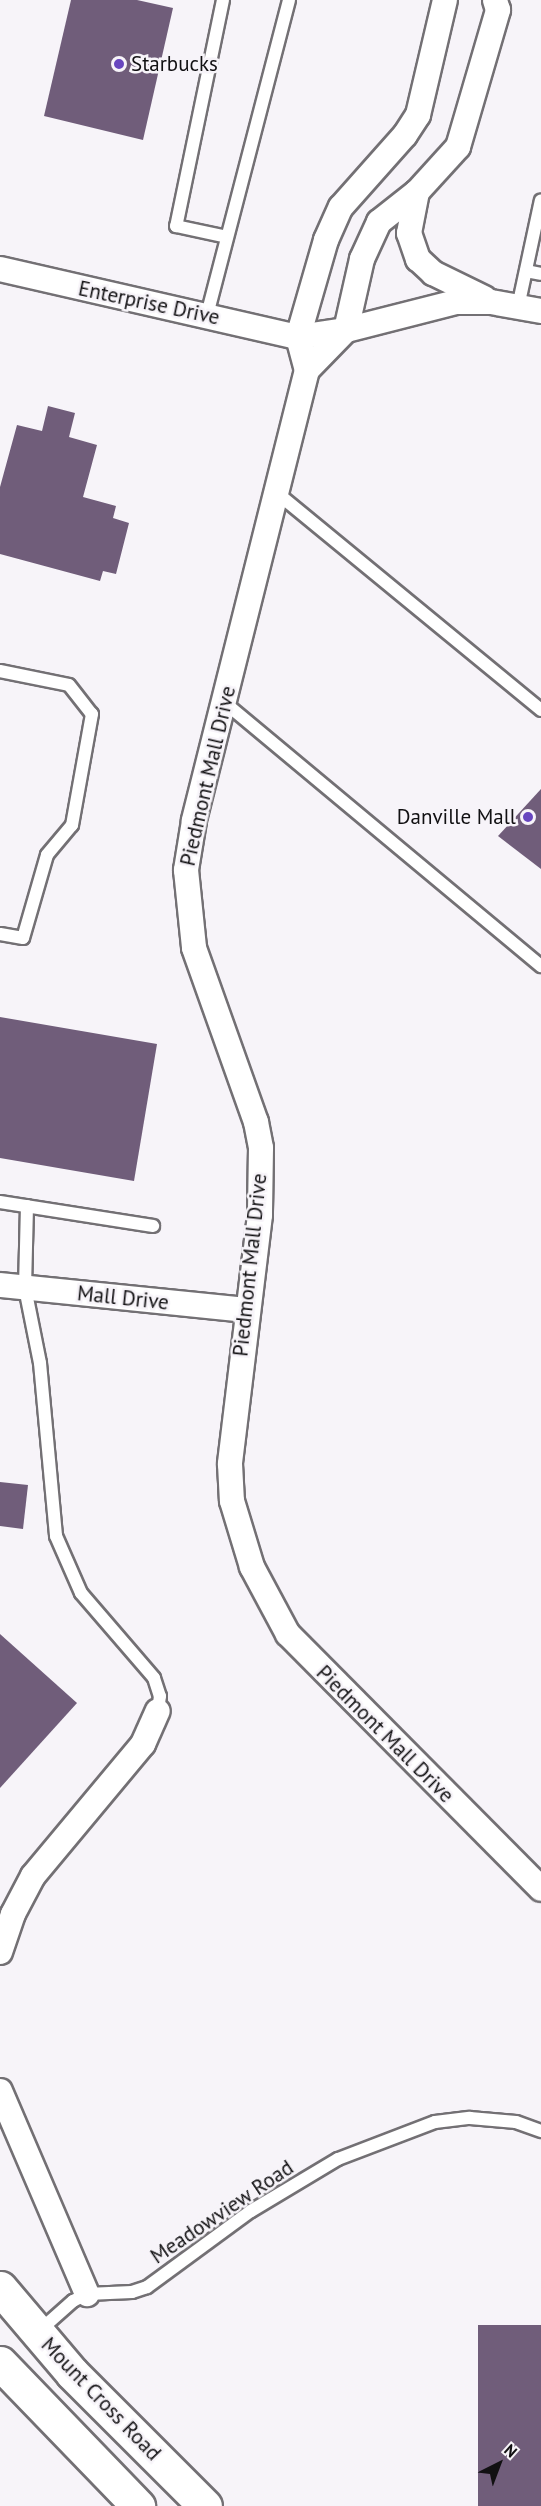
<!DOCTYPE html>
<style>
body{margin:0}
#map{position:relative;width:541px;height:2506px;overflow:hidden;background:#f7f4f9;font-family:"PT Sans",sans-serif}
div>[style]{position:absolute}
.building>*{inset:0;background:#705d7a;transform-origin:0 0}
.roads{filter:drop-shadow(2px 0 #737074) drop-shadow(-2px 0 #737074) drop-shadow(0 2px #737074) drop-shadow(0 -2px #737074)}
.lane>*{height:12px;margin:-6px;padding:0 6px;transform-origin:6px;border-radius:6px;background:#fff}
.street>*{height:24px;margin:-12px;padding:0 12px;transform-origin:12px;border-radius:12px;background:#fff}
.secondary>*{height:33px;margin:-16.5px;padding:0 16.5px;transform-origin:16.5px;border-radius:16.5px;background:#fff}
.dots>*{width:16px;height:16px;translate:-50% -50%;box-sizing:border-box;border:3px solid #f7f4f9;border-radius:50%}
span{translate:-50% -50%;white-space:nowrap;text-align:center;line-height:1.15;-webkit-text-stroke:5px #f7f4f9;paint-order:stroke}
.poi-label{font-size:21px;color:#111012}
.left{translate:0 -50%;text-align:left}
.right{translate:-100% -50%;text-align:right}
.street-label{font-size:21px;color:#111012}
.north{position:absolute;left:469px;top:2434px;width:60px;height:60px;-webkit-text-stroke:4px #f7f4f9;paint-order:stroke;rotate:42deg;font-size:16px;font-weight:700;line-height:24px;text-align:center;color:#111012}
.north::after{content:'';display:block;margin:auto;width:21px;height:27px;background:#111012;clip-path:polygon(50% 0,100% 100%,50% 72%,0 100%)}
</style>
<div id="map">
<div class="building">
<i style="clip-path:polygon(71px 0,137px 0,173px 8px,143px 140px,44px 116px)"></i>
<i style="clip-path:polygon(48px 406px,75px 413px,69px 437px,97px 445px,83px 497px,116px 506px,113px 518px,129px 523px,116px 574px,103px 571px,100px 581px,0 554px,0 487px,17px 425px,42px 431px)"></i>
<i style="clip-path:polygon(541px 789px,541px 869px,498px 836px)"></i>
<i style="clip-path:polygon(0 1017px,157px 1044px,134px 1181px,0 1158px)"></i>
<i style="clip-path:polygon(0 1482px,28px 1485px,23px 1529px,0 1526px)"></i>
<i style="clip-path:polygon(0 1634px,77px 1703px,0 1788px)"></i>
<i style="left:541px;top:2325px;width:181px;height:63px;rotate:90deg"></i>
</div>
<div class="roads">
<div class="lane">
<i style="left:223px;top:0;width:231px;rotate:101.7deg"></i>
<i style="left:176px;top:226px;width:52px;rotate:12.2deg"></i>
<i style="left:526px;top:271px;width:15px;rotate:11deg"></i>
<i style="left:518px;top:307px;width:109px;rotate:-77.9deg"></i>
<i style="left:207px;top:315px;width:325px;rotate:-75.4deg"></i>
<i style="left:277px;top:493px;width:342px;rotate:39.4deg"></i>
<i style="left:0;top:671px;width:70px;rotate:11.5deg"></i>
<i style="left:69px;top:685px;width:37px;rotate:52deg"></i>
<i style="left:92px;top:714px;width:113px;rotate:100.2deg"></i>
<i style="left:72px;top:825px;width:39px;rotate:130deg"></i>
<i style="left:47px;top:855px;width:86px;rotate:106.1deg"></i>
<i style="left:23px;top:938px;width:23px;rotate:-170deg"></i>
<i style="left:224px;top:702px;width:413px;rotate:39.8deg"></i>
<i style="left:0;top:1202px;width:155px;rotate:8.9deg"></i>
<i style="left:27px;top:1206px;width:82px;rotate:91.4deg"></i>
<i style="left:25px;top:1288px;width:76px;rotate:78.7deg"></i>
<i style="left:40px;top:1363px;width:174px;rotate:84.7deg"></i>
<i style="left:56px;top:1536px;width:62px;rotate:66.3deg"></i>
<i style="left:81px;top:1593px;width:112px;rotate:49.3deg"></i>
<i style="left:154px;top:1678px;width:19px;rotate:72deg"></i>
<i style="left:160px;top:1696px;width:15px;rotate:98deg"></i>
<i style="left:38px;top:2332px;width:47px;rotate:-41.5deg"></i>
<i style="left:73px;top:2301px;width:16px;rotate:-27deg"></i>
<i style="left:87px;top:2294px;width:45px;rotate:-2.5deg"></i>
<i style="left:132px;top:2292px;width:16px;rotate:-18deg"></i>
<i style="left:147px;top:2287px;width:129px;rotate:-36.2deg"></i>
<i style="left:251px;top:2211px;width:101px;rotate:-30.9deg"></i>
<i style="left:338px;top:2159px;width:104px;rotate:-20.9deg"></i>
<i style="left:435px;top:2122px;width:35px;rotate:-7deg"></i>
<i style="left:470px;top:2118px;width:46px;rotate:5deg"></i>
<i style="left:516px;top:2122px;width:27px;rotate:20deg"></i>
</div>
<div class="street">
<i style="left:417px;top:192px;width:42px;rotate:101deg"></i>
<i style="left:409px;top:233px;width:28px;rotate:71deg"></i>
<i style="left:418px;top:259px;width:21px;rotate:43deg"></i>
<i style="left:433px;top:273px;width:57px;rotate:26.1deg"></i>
<i style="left:0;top:269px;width:306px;rotate:12.9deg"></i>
<i style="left:298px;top:337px;width:49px;rotate:-8.3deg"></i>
<i style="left:346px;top:330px;width:114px;rotate:-14.3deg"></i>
<i style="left:456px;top:302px;width:35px"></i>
<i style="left:491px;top:302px;width:51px;rotate:10.2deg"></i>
<i style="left:298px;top:337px;width:34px;rotate:75deg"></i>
<i style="left:307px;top:370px;width:465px;rotate:104.1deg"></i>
<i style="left:194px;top:821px;width:50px;rotate:99.3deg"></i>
<i style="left:186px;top:870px;width:78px;rotate:84.1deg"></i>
<i style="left:194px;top:948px;width:185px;rotate:70.4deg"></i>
<i style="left:256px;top:1122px;width:26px;rotate:79deg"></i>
<i style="left:261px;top:1148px;width:67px;rotate:90.9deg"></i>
<i style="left:260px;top:1215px;width:251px;rotate:96.9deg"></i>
<i style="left:230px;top:1464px;width:37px;rotate:87deg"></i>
<i style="left:232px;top:1501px;width:69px;rotate:73.1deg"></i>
<i style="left:252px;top:1567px;width:76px;rotate:61.8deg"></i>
<i style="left:288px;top:1634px;width:359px;rotate:45.2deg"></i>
<i style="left:298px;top:337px;width:101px;rotate:-73.9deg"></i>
<i style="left:326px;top:240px;width:36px;rotate:-66deg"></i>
<i style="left:341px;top:207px;width:96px;rotate:-48.4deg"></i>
<i style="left:405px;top:135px;width:24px;rotate:-57deg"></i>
<i style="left:418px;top:115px;width:118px;rotate:-76.8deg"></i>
<i style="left:307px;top:370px;width:56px;rotate:-45.7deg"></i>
<i style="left:346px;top:330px;width:73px;rotate:-77.3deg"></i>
<i style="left:362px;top:259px;width:41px;rotate:-65.3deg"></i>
<i style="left:379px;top:222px;width:48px;rotate:-38.3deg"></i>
<i style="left:417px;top:192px;width:61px;rotate:-47.7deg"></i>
<i style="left:458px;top:147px;width:143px;rotate:-73.7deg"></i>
<i style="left:498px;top:10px;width:10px;rotate:-107deg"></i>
<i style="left:0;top:1285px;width:248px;rotate:5.8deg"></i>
<i style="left:0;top:1952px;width:40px;rotate:-71.1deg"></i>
<i style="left:13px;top:1914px;width:43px;rotate:-62.2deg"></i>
<i style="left:33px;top:1876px;width:172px;rotate:-50.2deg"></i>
<i style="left:143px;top:1744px;width:36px;rotate:-66deg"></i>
<i style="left:0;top:2091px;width:221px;rotate:66.8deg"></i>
</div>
<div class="secondary">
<i style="left:0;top:2288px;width:111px;rotate:49.7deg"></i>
<i style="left:72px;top:2373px;width:188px;rotate:45deg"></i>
<i style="left:0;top:2363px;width:199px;rotate:46deg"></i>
</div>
</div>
<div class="dots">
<i style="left:119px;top:64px;background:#6846bf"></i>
<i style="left:528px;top:817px;background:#6846bf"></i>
</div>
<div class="poi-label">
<span class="left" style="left:131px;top:64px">Starbucks</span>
<span class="right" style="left:516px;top:817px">Danville Mall</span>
</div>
<div class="street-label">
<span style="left:149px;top:303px;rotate:12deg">Enterprise Drive</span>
<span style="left:208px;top:776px;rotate:-77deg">Piedmont Mall Drive</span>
<span style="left:250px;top:1265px;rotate:-84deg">Piedmont Mall Drive</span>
<span style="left:123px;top:1298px;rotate:6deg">Mall Drive</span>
<span style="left:385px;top:1734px;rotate:45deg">Piedmont Mall Drive</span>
<span style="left:222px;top:2212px;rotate:-34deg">Meadowview Road</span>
<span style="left:101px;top:2399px;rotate:46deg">Mount Cross Road</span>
</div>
<div class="north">N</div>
</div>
